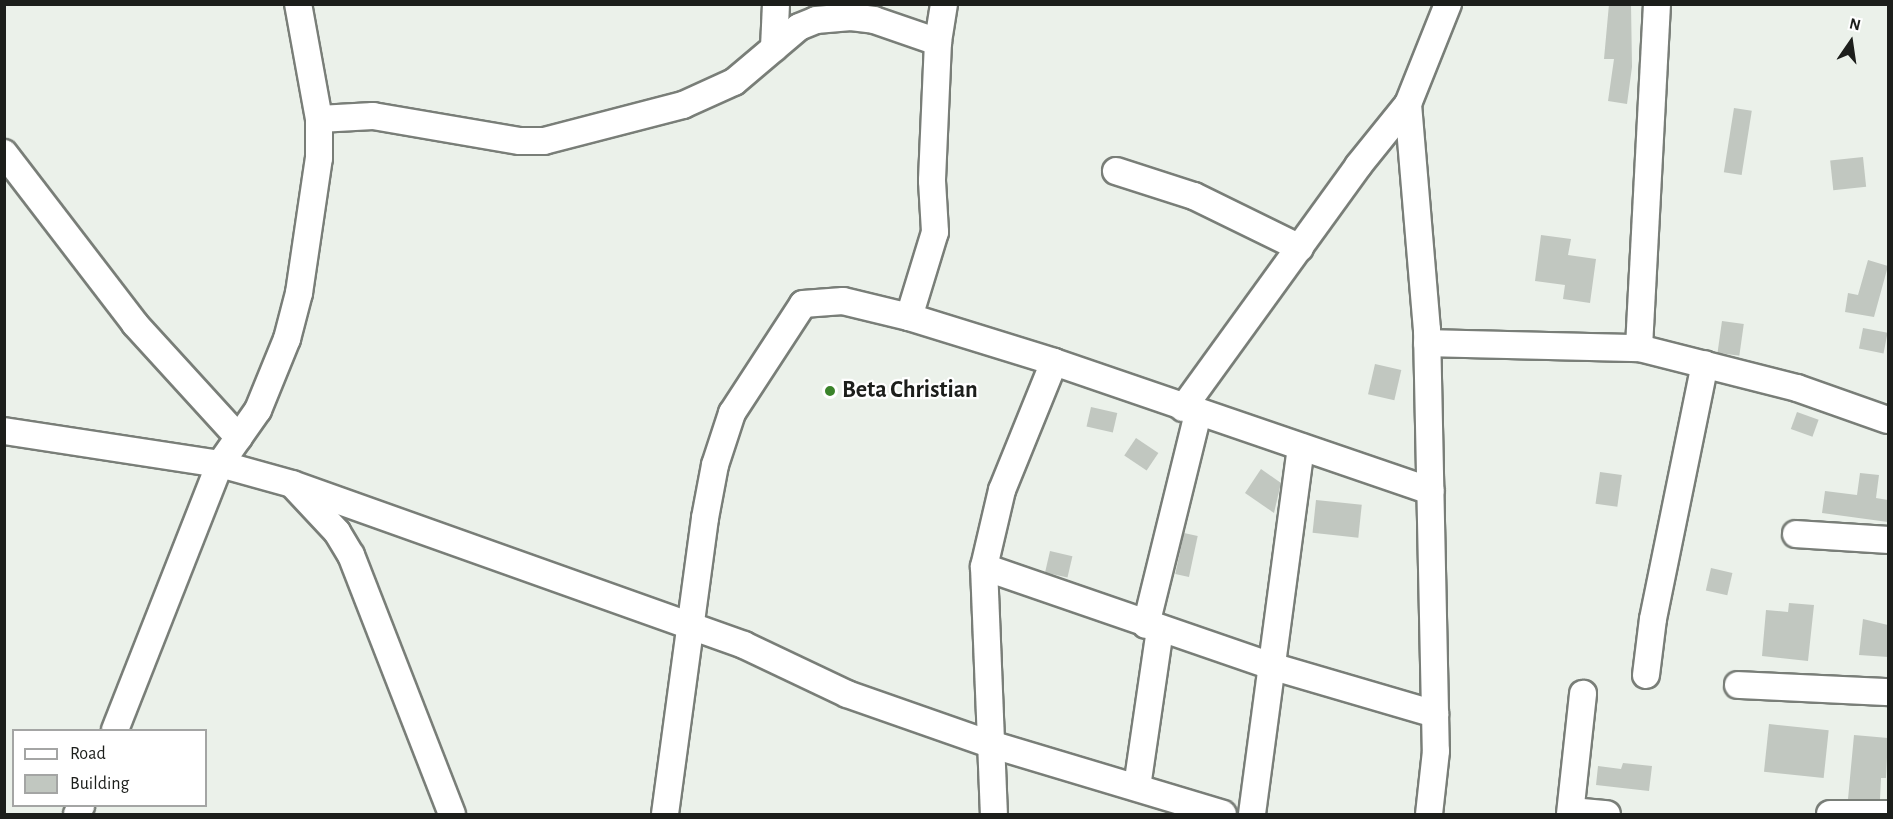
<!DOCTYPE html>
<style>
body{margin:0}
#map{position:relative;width:1893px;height:819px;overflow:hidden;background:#ebf1ea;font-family:"Alegreya Sans",sans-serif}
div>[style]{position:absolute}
.building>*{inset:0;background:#c1c7c0;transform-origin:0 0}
.roads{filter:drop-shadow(2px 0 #797e78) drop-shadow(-2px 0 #797e78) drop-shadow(0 2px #797e78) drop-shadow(0 -2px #797e78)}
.street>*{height:26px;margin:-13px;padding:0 13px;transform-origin:13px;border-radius:13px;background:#fff}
.dots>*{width:16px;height:16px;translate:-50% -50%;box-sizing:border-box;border:3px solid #fff;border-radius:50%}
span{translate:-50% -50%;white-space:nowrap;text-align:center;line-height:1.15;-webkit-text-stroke:4.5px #fff;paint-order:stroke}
.poi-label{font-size:24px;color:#1c1e1b;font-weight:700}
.left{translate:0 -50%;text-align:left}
.frame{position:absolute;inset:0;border:6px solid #1c1e1b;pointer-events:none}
.legend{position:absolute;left:12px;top:729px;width:195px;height:78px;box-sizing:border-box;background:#fff;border:2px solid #a4a5a4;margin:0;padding:8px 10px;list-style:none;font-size:18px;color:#1c1e1b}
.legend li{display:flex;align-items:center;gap:12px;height:30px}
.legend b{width:30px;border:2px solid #a4a5a4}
.north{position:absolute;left:1821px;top:12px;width:60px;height:60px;-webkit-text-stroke:4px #fff;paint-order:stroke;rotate:13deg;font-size:16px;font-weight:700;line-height:24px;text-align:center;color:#1c1e1b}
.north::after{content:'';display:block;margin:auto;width:21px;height:27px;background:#1c1e1b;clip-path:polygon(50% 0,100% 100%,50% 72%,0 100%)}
</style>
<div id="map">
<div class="building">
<i style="clip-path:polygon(1609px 4px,1631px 4px,1632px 67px,1627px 104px,1608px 101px,1614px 59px,1604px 59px)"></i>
<i style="left:1734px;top:108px;width:18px;height:65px;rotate:9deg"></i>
<i style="left:1863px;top:157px;width:30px;height:33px;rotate:84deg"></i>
<i style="clip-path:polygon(1541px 235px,1571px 239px,1568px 255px,1596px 259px,1590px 303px,1563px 299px,1565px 285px,1535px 281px)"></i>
<i style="clip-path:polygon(1868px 260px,1888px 266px,1874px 317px,1845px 312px,1848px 293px,1858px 295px)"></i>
<i style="left:1722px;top:321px;width:22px;height:32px;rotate:8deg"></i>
<i style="left:1863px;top:328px;width:25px;height:21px;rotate:11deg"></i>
<i style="left:1375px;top:364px;width:27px;height:31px;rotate:13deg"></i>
<i style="left:1091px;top:407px;width:27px;height:20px;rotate:13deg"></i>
<i style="left:1797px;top:412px;width:23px;height:18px;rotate:20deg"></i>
<i style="left:1136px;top:438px;width:27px;height:21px;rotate:34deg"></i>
<i style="clip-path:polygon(1261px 469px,1281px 483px,1274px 513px,1245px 493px)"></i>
<i style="left:1600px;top:472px;width:22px;height:32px;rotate:8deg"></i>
<i style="clip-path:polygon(1860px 473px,1879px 475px,1876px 498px,1888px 500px,1888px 522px,1822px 513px,1825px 491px,1857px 495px)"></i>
<i style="left:1316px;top:500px;width:46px;height:33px;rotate:6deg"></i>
<i style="left:1184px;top:533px;width:14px;height:42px;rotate:12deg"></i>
<i style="left:1050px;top:551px;width:23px;height:22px;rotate:13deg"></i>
<i style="left:1711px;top:568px;width:22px;height:23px;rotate:13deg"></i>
<i style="clip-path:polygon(1789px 603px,1814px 605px,1808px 661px,1762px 656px,1766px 610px,1788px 612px)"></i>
<i style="clip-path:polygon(1863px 619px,1888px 625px,1888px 657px,1859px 655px)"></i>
<i style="left:1769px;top:724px;width:60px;height:48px;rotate:6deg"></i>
<i style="clip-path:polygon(1854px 735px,1888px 738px,1886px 778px,1881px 778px,1880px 799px,1848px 799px)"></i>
<i style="clip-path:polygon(1623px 763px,1652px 766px,1649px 791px,1596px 785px,1598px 766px,1621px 769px)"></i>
</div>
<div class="roads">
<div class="street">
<i style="left:944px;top:4px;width:38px;rotate:99deg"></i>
<i style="left:938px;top:42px;width:139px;rotate:92.5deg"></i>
<i style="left:932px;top:181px;width:51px;rotate:86.6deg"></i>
<i style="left:935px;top:232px;width:89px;rotate:107deg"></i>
<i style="left:909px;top:317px;width:152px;rotate:17.2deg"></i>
<i style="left:1054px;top:362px;width:138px;rotate:112.1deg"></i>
<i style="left:1002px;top:490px;width:79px;rotate:103.2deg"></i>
<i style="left:984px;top:567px;width:247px;rotate:87.7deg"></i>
<i style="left:1657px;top:4px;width:344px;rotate:93deg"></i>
<i style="left:1639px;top:348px;width:163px;rotate:14.2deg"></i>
<i style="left:1797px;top:388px;width:96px;rotate:19.4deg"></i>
<i style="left:774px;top:48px;width:44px;rotate:-87.4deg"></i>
<i style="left:1408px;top:104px;width:227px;rotate:85.2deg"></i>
<i style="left:1427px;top:330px;width:421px;rotate:88.8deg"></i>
<i style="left:1436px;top:751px;width:63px;rotate:96.3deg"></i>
<i style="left:319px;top:119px;width:54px;rotate:-3.2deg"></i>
<i style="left:373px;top:116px;width:149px;rotate:9.7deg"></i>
<i style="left:520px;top:141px;width:24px"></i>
<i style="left:544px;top:141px;width:144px;rotate:-14.5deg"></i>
<i style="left:683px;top:105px;width:56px;rotate:-24.3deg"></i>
<i style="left:734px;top:82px;width:85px;rotate:-40.2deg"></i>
<i style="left:799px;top:27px;width:18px;rotate:-22deg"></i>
<i style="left:816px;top:20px;width:35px;rotate:-5deg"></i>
<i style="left:851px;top:17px;width:23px;rotate:7deg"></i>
<i style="left:874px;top:20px;width:68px;rotate:19deg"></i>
<i style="left:4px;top:153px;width:215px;rotate:52.5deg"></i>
<i style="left:135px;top:324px;width:154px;rotate:47.6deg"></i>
<i style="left:1116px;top:171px;width:82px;rotate:17.8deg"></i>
<i style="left:1194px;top:196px;width:118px;rotate:26.1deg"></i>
<i style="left:1427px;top:343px;width:212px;rotate:1.4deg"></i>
<i style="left:1054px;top:362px;width:398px;rotate:18.9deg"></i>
<i style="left:1183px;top:408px;width:299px;rotate:-54.1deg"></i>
<i style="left:1358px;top:166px;width:80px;rotate:-51.1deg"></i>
<i style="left:1408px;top:104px;width:108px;rotate:-68.2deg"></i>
<i style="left:4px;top:431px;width:219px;rotate:8.7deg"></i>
<i style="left:220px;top:464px;width:75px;rotate:15.5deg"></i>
<i style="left:292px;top:484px;width:480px;rotate:19.6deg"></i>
<i style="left:744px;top:645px;width:114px;rotate:25.4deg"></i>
<i style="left:847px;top:694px;width:151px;rotate:19.3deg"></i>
<i style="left:990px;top:744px;width:243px;rotate:16.7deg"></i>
<i style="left:294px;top:486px;width:63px;rotate:46.9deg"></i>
<i style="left:337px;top:532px;width:27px;rotate:59deg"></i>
<i style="left:351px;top:555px;width:278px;rotate:68.7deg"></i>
<i style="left:1796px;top:534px;width:92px;rotate:3.7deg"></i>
<i style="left:984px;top:567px;width:307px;rotate:19deg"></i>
<i style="left:1274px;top:667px;width:168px;rotate:16.3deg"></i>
<i style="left:1146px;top:625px;width:218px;rotate:-76.2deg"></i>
<i style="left:1646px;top:675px;width:56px;rotate:-82.9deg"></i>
<i style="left:1653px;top:619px;width:260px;rotate:-78.5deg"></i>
<i style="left:1738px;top:685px;width:150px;rotate:2.7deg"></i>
<i style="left:115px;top:730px;width:286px;rotate:-68.5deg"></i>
<i style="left:220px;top:464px;width:66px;rotate:-54.9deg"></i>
<i style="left:258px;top:410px;width:77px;rotate:-67.8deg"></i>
<i style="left:287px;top:339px;width:48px;rotate:-75.4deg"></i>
<i style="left:299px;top:293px;width:136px;rotate:-81.6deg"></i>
<i style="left:319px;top:158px;width:39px;rotate:-90deg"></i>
<i style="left:319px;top:119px;width:117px;rotate:-100.3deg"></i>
<i style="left:1137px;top:787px;width:160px;rotate:-81.7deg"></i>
<i style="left:1571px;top:811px;width:36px;rotate:5deg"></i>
<i style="left:77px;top:814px;width:9px;rotate:-63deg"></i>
<i style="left:665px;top:814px;width:299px;rotate:-82.3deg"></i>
<i style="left:705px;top:518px;width:54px;rotate:-79.3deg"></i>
<i style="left:715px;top:465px;width:55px;rotate:-71.9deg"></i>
<i style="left:732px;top:413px;width:130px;rotate:-56.9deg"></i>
<i style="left:803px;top:304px;width:40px;rotate:-4.3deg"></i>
<i style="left:843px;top:301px;width:68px;rotate:13.6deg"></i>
<i style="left:1252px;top:814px;width:370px;rotate:-82.4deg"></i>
<i style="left:1570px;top:814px;width:121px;rotate:-83.8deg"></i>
<i style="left:1830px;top:814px;width:58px"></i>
</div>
</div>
<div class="dots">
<i style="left:830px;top:391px;background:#3a832a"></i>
</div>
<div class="poi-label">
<span class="left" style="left:842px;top:391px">Beta Christian</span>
</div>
<div class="frame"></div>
<ul class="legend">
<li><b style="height:8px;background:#fff"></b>Road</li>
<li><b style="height:16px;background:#c1c7c0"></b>Building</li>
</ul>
<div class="north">N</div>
</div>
